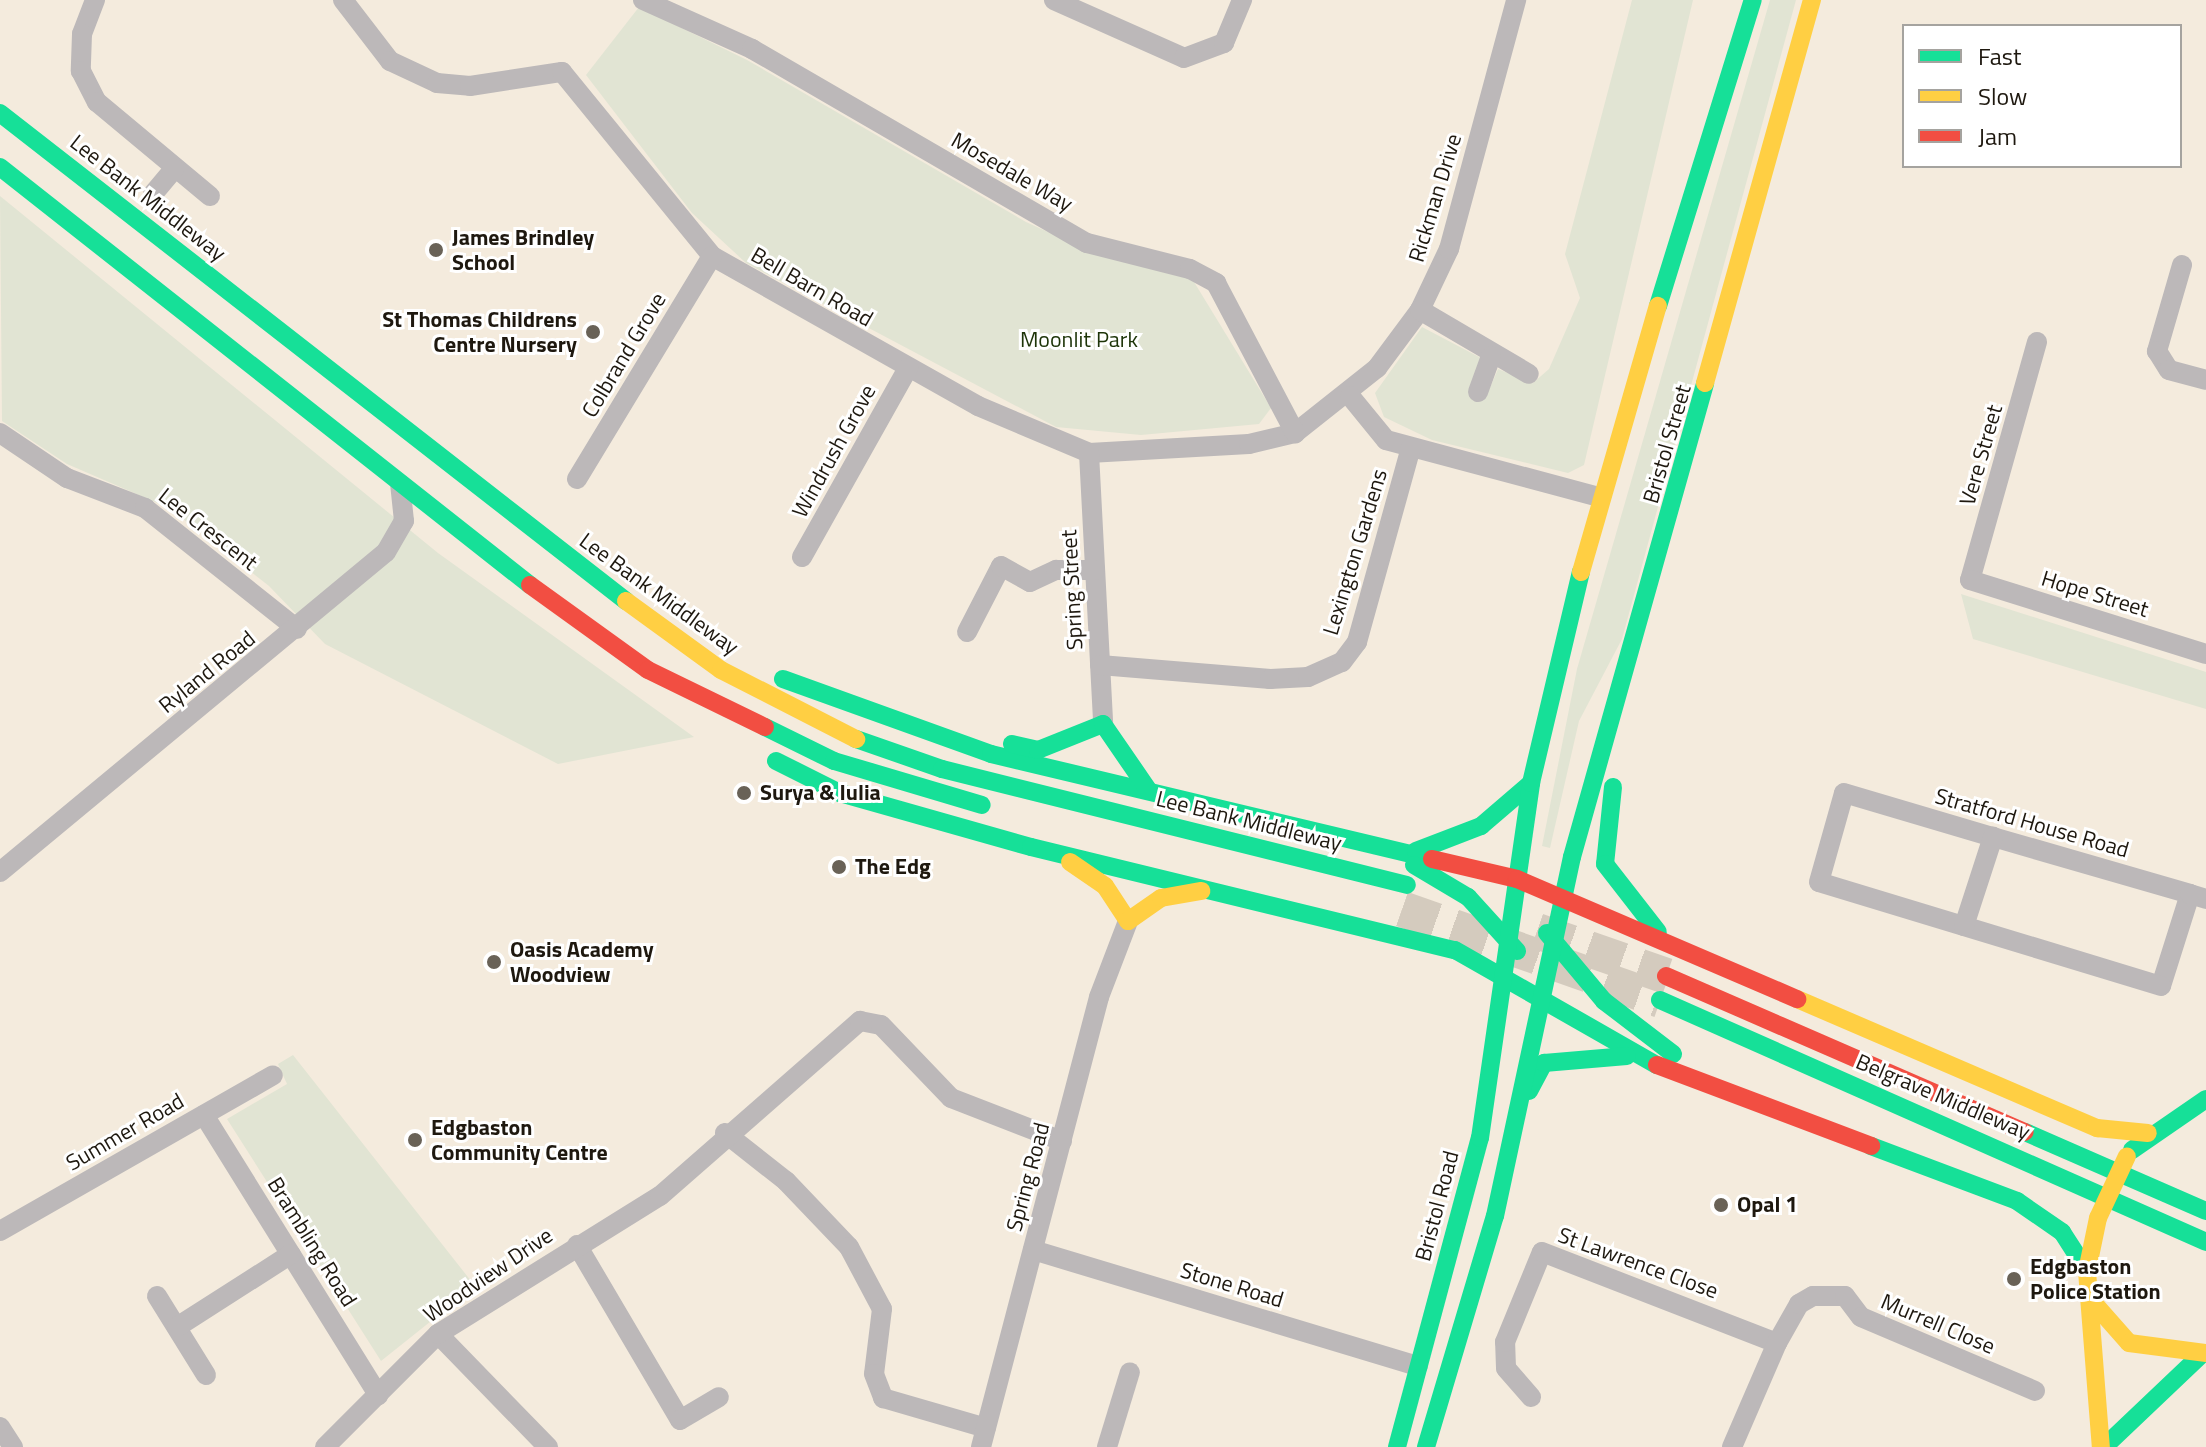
<!DOCTYPE html>
<style>
body{margin:0}
#map{position:relative;width:2206px;height:1447px;overflow:hidden;background:#f4ebdd;font-family:"Titillium Web",sans-serif}
div>[style]{position:absolute}
.green>*{inset:0;background:#e1e4d3}
.highway-tunnel>*{height:36px;margin-top:-18px;transform-origin:0;background:repeating-linear-gradient(90deg,#d4cbbe 0 36px,transparent 0 54px)}
.street>*{height:20px;margin:-10px;padding:0 10px;transform-origin:10px;border-radius:10px;background:#bcb8b9}
.fast>*{height:18px;margin:-9px;padding:0 9px;transform-origin:9px;border-radius:9px;background:#16e098}
.slow>*{height:18px;margin:-9px;padding:0 9px;transform-origin:9px;border-radius:9px;background:#ffcf43}
.jam>*{height:18px;margin:-9px;padding:0 9px;transform-origin:9px;border-radius:9px;background:#f24e42}
.slow-bridge>*{height:18px;margin:-9px;padding:0 9px;transform-origin:9px;border-radius:9px;background:#ffcf43}
.dots>*{width:22px;height:22px;translate:-50% -50%;box-sizing:border-box;border:4px solid #fff;border-radius:50%}
span{translate:-50% -50%;white-space:nowrap;text-align:center;line-height:1.15;-webkit-text-stroke:6px #fff;paint-order:stroke}
.street-label{font-size:22px;color:#1e180f}
.poi-label{font-size:22px;color:#1e180f;font-weight:700}
.left{translate:0 -50%;text-align:left}
.right{translate:-100% -50%;text-align:right}
.park-label{font-size:22px;color:#1d3408}
.legend{position:absolute;left:1902px;top:24px;width:280px;height:144px;box-sizing:border-box;background:#fff;border:2px solid #a5a39f;margin:0;padding:10px 14px;list-style:none;font-size:24px;color:#1e180f}
.legend li{display:flex;align-items:center;gap:16px;height:40px}
.legend b{width:40px;border:2px solid #a5a39f}
</style>
<div id="map">
<div class="green">
<i style="clip-path:polygon(1632px 0,1693px 0,1584px 465px,1568px 473px,1432px 440px,1384px 417px,1375px 393px,1422px 327px,1481px 358px,1486px 397px,1498px 369px,1533px 383px,1549px 369px,1580px 298px,1565px 254px)"></i>
<i style="clip-path:polygon(1770px 0,1796px 0,1622px 639px,1579px 721px,1550px 848px,1542px 846px,1577px 669px)"></i>
<i style="clip-path:polygon(639px 7px,747px 60px,1026px 222px,1079px 246px,1191px 277px,1271px 408px,1259px 424px,1141px 435px,1056px 427px,746px 263px,692px 213px,586px 75px)"></i>
<i style="clip-path:polygon(0 196px,438px 553px,694px 737px,558px 764px,325px 644px,269px 586px,169px 508px,67px 464px,2px 421px)"></i>
<i style="clip-path:polygon(1961px 594px,2206px 672px,2206px 709px,1973px 639px)"></i>
<i style="clip-path:polygon(293px 1055px,475px 1286px,381px 1361px,227px 1119px,287px 1084px,278px 1064px)"></i>
</div>
<div class="highway-tunnel">
<i style="left:1402px;top:909px;width:274px;rotate:19.4deg"></i>
<i style="left:1537px;top:931px;width:137px;rotate:19.2deg"></i>
</div>
<div class="street">
<i style="left:95px;top:0;width:36px;rotate:111deg"></i>
<i style="left:82px;top:34px;width:37px;rotate:92deg"></i>
<i style="left:81px;top:71px;width:35px;rotate:63deg"></i>
<i style="left:97px;top:102px;width:147px;rotate:39.8deg"></i>
<i style="left:343px;top:0;width:77px;rotate:52.4deg"></i>
<i style="left:390px;top:61px;width:52px;rotate:25.1deg"></i>
<i style="left:437px;top:83px;width:33px;rotate:5deg"></i>
<i style="left:470px;top:86px;width:93px;rotate:-8.7deg"></i>
<i style="left:562px;top:72px;width:237px;rotate:50.8deg"></i>
<i style="left:712px;top:256px;width:305px;rotate:29.4deg"></i>
<i style="left:978px;top:406px;width:121px;rotate:22.9deg"></i>
<i style="left:1089px;top:453px;width:160px;rotate:-3.2deg"></i>
<i style="left:1249px;top:444px;width:47px;rotate:-13.4deg"></i>
<i style="left:1295px;top:433px;width:105px;rotate:-38.4deg"></i>
<i style="left:1377px;top:368px;width:72px;rotate:-53.4deg"></i>
<i style="left:1420px;top:310px;width:68px;rotate:-64.6deg"></i>
<i style="left:1449px;top:249px;width:258px;rotate:-74.9deg"></i>
<i style="left:643px;top:0;width:120px;rotate:24.2deg"></i>
<i style="left:752px;top:49px;width:387px;rotate:30.1deg"></i>
<i style="left:1087px;top:243px;width:106px;rotate:14.2deg"></i>
<i style="left:1190px;top:269px;width:30px;rotate:28deg"></i>
<i style="left:1216px;top:283px;width:170px;rotate:62.2deg"></i>
<i style="left:1054px;top:0;width:142px;rotate:24deg"></i>
<i style="left:1184px;top:58px;width:43px;rotate:-20.6deg"></i>
<i style="left:1224px;top:43px;width:47px;rotate:-67.3deg"></i>
<i style="left:153px;top:194px;width:33px;rotate:-50deg"></i>
<i style="left:2182px;top:265px;width:90px;rotate:106.2deg"></i>
<i style="left:2157px;top:351px;width:22px;rotate:58deg"></i>
<i style="left:2169px;top:370px;width:38px;rotate:15deg"></i>
<i style="left:1420px;top:310px;width:126px;rotate:30.4deg"></i>
<i style="left:2037px;top:342px;width:247px;rotate:105.7deg"></i>
<i style="left:1970px;top:580px;width:247px;rotate:17.4deg"></i>
<i style="left:1478px;top:392px;width:38px;rotate:-70deg"></i>
<i style="left:1350px;top:396px;width:57px;rotate:50.7deg"></i>
<i style="left:1386px;top:440px;width:220px;rotate:15deg"></i>
<i style="left:0;top:433px;width:81px;rotate:33.9deg"></i>
<i style="left:67px;top:478px;width:84px;rotate:21deg"></i>
<i style="left:145px;top:508px;width:194px;rotate:38.5deg"></i>
<i style="left:1089px;top:453px;width:271px;rotate:87deg"></i>
<i style="left:577px;top:479px;width:261px;rotate:-58.8deg"></i>
<i style="left:802px;top:557px;width:217px;rotate:-60.7deg"></i>
<i style="left:967px;top:632px;width:74px;rotate:-62.7deg"></i>
<i style="left:1001px;top:566px;width:33px;rotate:29deg"></i>
<i style="left:1030px;top:582px;width:29px;rotate:-25deg"></i>
<i style="left:1056px;top:570px;width:39px"></i>
<i style="left:1100px;top:665px;width:171px;rotate:4.7deg"></i>
<i style="left:1270px;top:679px;width:38px;rotate:-3deg"></i>
<i style="left:1308px;top:677px;width:37px;rotate:-24deg"></i>
<i style="left:1342px;top:662px;width:25px;rotate:-53deg"></i>
<i style="left:1357px;top:642px;width:202px;rotate:-74.5deg"></i>
<i style="left:0;top:872px;width:501px;rotate:-39.66deg"></i>
<i style="left:386px;top:552px;width:36px;rotate:-60deg"></i>
<i style="left:404px;top:521px;width:37px;rotate:-96deg"></i>
<i style="left:2190px;top:894px;width:96px;rotate:107.5deg"></i>
<i style="left:2161px;top:986px;width:357px;rotate:-163.1deg"></i>
<i style="left:1819px;top:882px;width:92px;rotate:-74.3deg"></i>
<i style="left:1844px;top:793px;width:155px;rotate:16.5deg"></i>
<i style="left:1993px;top:837px;width:205px;rotate:16.1deg"></i>
<i style="left:2190px;top:894px;width:17px;rotate:17deg"></i>
<i style="left:1964px;top:926px;width:94px;rotate:-72deg"></i>
<i style="left:204px;top:1115px;width:330px;rotate:58.1deg"></i>
<i style="left:725px;top:1133px;width:78px;rotate:38.2deg"></i>
<i style="left:786px;top:1181px;width:91px;rotate:46.3deg"></i>
<i style="left:849px;top:1247px;width:70px;rotate:62deg"></i>
<i style="left:882px;top:1309px;width:65px;rotate:97deg"></i>
<i style="left:874px;top:1374px;width:26px;rotate:69deg"></i>
<i style="left:883px;top:1398px;width:107px;rotate:16.2deg"></i>
<i style="left:0;top:1231px;width:314px;rotate:-29.7deg"></i>
<i style="left:577px;top:1245px;width:203px;rotate:59.5deg"></i>
<i style="left:680px;top:1420px;width:45px;rotate:-30.5deg"></i>
<i style="left:1033px;top:1250px;width:402px;rotate:16.8deg"></i>
<i style="left:157px;top:1296px;width:93px;rotate:58.2deg"></i>
<i style="left:177px;top:1327px;width:135px;rotate:-32.6deg"></i>
<i style="left:438px;top:1334px;width:158px;rotate:45.8deg"></i>
<i style="left:1531px;top:1397px;width:38px;rotate:-131deg"></i>
<i style="left:1506px;top:1368px;width:26px;rotate:-92deg"></i>
<i style="left:1505px;top:1342px;width:97px;rotate:-67.7deg"></i>
<i style="left:1542px;top:1252px;width:252px;rotate:21.2deg"></i>
<i style="left:0;top:1427px;width:24px;rotate:57deg"></i>
<i style="left:325px;top:1447px;width:160px;rotate:-45deg"></i>
<i style="left:438px;top:1334px;width:261px;rotate:-31.9deg"></i>
<i style="left:660px;top:1196px;width:266px;rotate:-41.2deg"></i>
<i style="left:860px;top:1021px;width:21px;rotate:11deg"></i>
<i style="left:881px;top:1025px;width:101px;rotate:46.2deg"></i>
<i style="left:951px;top:1098px;width:119px;rotate:21.2deg"></i>
<i style="left:981px;top:1447px;width:465px;rotate:-75.3deg"></i>
<i style="left:1099px;top:997px;width:81px;rotate:-69.1deg"></i>
<i style="left:1107px;top:1447px;width:78px;rotate:-73deg"></i>
<i style="left:1732px;top:1447px;width:113px;rotate:-66.6deg"></i>
<i style="left:1777px;top:1343px;width:45px;rotate:-60.6deg"></i>
<i style="left:1799px;top:1304px;width:16px;rotate:-30deg"></i>
<i style="left:1813px;top:1296px;width:32px"></i>
<i style="left:1845px;top:1296px;width:26px;rotate:53deg"></i>
<i style="left:1861px;top:1317px;width:189px;rotate:23deg"></i>
</div>
<div class="fast">
<i style="left:0;top:113px;width:794px;rotate:37.94deg"></i>
<i style="left:0;top:167px;width:675px;rotate:38.26deg"></i>
<i style="left:1658px;top:306px;width:320px;rotate:-72.8deg"></i>
<i style="left:783px;top:679px;width:221px;rotate:19.8deg"></i>
<i style="left:991px;top:754px;width:453px;rotate:13.4deg"></i>
<i style="left:765px;top:727px;width:77px;rotate:26.2deg"></i>
<i style="left:834px;top:761px;width:154px;rotate:16.6deg"></i>
<i style="left:856px;top:739px;width:91px;rotate:19.2deg"></i>
<i style="left:942px;top:769px;width:479px;rotate:14deg"></i>
<i style="left:1012px;top:744px;width:27px;rotate:13deg"></i>
<i style="left:1038px;top:750px;width:70px;rotate:-21.8deg"></i>
<i style="left:1103px;top:724px;width:81px;rotate:55.5deg"></i>
<i style="left:776px;top:761px;width:72px;rotate:26.6deg"></i>
<i style="left:840px;top:793px;width:198px;rotate:15.8deg"></i>
<i style="left:1031px;top:847px;width:436px;rotate:13.7deg"></i>
<i style="left:1455px;top:950px;width:232px;rotate:29.7deg"></i>
<i style="left:1613px;top:787px;width:77px;rotate:95.9deg"></i>
<i style="left:1605px;top:864px;width:86px;rotate:52.1deg"></i>
<i style="left:1416px;top:851px;width:70px;rotate:-21deg"></i>
<i style="left:1481px;top:826px;width:66px;rotate:-40.7deg"></i>
<i style="left:1414px;top:865px;width:63px;rotate:30.7deg"></i>
<i style="left:1468px;top:897px;width:73px;rotate:47.8deg"></i>
<i style="left:1547px;top:933px;width:89px;rotate:50deg"></i>
<i style="left:1604px;top:1001px;width:87px;rotate:37.5deg"></i>
<i style="left:1660px;top:1000px;width:597px;rotate:23.9deg"></i>
<i style="left:1529px;top:1091px;width:32px;rotate:-62deg"></i>
<i style="left:1544px;top:1063px;width:83px;rotate:-4.8deg"></i>
<i style="left:2025px;top:1132px;width:197px;rotate:23.6deg"></i>
<i style="left:1871px;top:1146px;width:156px;rotate:20.6deg"></i>
<i style="left:2017px;top:1201px;width:55px;rotate:34.6deg"></i>
<i style="left:2062px;top:1232px;width:46px;rotate:57.3deg"></i>
<i style="left:2132px;top:1150px;width:90px;rotate:-34.6deg"></i>
<i style="left:1397px;top:1447px;width:320px;rotate:-75deg"></i>
<i style="left:1480px;top:1138px;width:359px;rotate:-81.8deg"></i>
<i style="left:1531px;top:783px;width:217px;rotate:-76.7deg"></i>
<i style="left:1426px;top:1447px;width:241px;rotate:-73.4deg"></i>
<i style="left:1495px;top:1216px;width:367px;rotate:-77.9deg"></i>
<i style="left:1572px;top:857px;width:492px;rotate:-74.3deg"></i>
<i style="left:2104px;top:1447px;width:135px;rotate:-43.5deg"></i>
</div>
<div class="slow">
<i style="left:1705px;top:383px;width:398px;rotate:-74.4deg"></i>
<i style="left:1581px;top:572px;width:277px;rotate:-73.9deg"></i>
<i style="left:626px;top:601px;width:117px;rotate:36deg"></i>
<i style="left:721px;top:670px;width:152px;rotate:27.1deg"></i>
<i style="left:1070px;top:862px;width:42px;rotate:34.4deg"></i>
<i style="left:1105px;top:886px;width:42px;rotate:56.7deg"></i>
<i style="left:1128px;top:921px;width:40px;rotate:-34.9deg"></i>
<i style="left:1161px;top:898px;width:41px;rotate:-9.9deg"></i>
<i style="left:1797px;top:999px;width:327px;rotate:23.3deg"></i>
<i style="left:2097px;top:1128px;width:51px;rotate:5.6deg"></i>
<i style="left:2098px;top:1218px;width:54px;rotate:101.7deg"></i>
<i style="left:2087px;top:1271px;width:177px;rotate:85.5deg"></i>
<i style="left:2091px;top:1300px;width:57px;rotate:48.5deg"></i>
<i style="left:2129px;top:1343px;width:78px;rotate:7.4deg"></i>
</div>
<div class="jam">
<i style="left:530px;top:585px;width:145px;rotate:35.8deg"></i>
<i style="left:648px;top:670px;width:130px;rotate:26deg"></i>
<i style="left:1432px;top:859px;width:87px;rotate:13.2deg"></i>
<i style="left:1517px;top:879px;width:305px;rotate:23.2deg"></i>
<i style="left:1666px;top:976px;width:391px;rotate:23.5deg"></i>
<i style="left:1657px;top:1065px;width:229px;rotate:20.7deg"></i>
</div>
<div class="slow-bridge">
<i style="left:2098px;top:1218px;width:68px;rotate:-64.9deg"></i>
</div>
<div class="dots">
<i style="left:436px;top:250px;background:#696257"></i>
<i style="left:593px;top:332px;background:#696257"></i>
<i style="left:744px;top:793px;background:#696257"></i>
<i style="left:839px;top:867px;background:#696257"></i>
<i style="left:494px;top:962px;background:#696257"></i>
<i style="left:415px;top:1140px;background:#696257"></i>
<i style="left:1721px;top:1205px;background:#696257"></i>
<i style="left:2014px;top:1279px;background:#696257"></i>
</div>
<div class="street-label">
<span style="left:1012px;top:172px;rotate:30deg">Mosedale Way</span>
<span style="left:148px;top:198px;rotate:38deg">Lee Bank Middleway</span>
<span style="left:1435px;top:198px;rotate:-73deg">Rickman Drive</span>
<span style="left:812px;top:287px;rotate:30deg">Bell Barn Road</span>
<span style="left:624px;top:355px;rotate:-59deg">Colbrand Grove</span>
<span style="left:1667px;top:444px;rotate:-74deg">Bristol Street</span>
<span style="left:834px;top:451px;rotate:-61deg">Windrush Grove</span>
<span style="left:1981px;top:455px;rotate:-74deg">Vere Street</span>
<span style="left:208px;top:529px;rotate:38deg">Lee Crescent</span>
<span style="left:1355px;top:552px;rotate:-73deg">Lexington Gardens</span>
<span style="left:1072px;top:590px;rotate:-93deg">Spring Street</span>
<span style="left:659px;top:594px;rotate:36deg">Lee Bank Middleway</span>
<span style="left:2095px;top:594px;rotate:17deg">Hope Street</span>
<span style="left:207px;top:672px;rotate:-39deg">Ryland Road</span>
<span style="left:1249px;top:821px;rotate:14deg">Lee Bank Middleway</span>
<span style="left:2032px;top:823px;rotate:16deg">Stratford House Road</span>
<span style="left:1943px;top:1097px;rotate:23deg">Belgrave Middleway</span>
<span style="left:125px;top:1132px;rotate:-30deg">Summer Road</span>
<span style="left:1028px;top:1177px;rotate:-75deg">Spring Road</span>
<span style="left:1437px;top:1206px;rotate:-75deg">Bristol Road</span>
<span style="left:312px;top:1242px;rotate:58deg">Brambling Road</span>
<span style="left:1638px;top:1263px;rotate:20deg">St Lawrence Close</span>
<span style="left:488px;top:1275px;rotate:-34deg">Woodview Drive</span>
<span style="left:1232px;top:1285px;rotate:17deg">Stone Road</span>
<span style="left:1938px;top:1324px;rotate:23deg">Murrell Close</span>
</div>
<div class="poi-label">
<span class="left" style="left:452px;top:250px">James Brindley<br>School</span>
<span class="right" style="left:577px;top:332px">St Thomas Childrens<br>Centre Nursery</span>
<span class="left" style="left:760px;top:793px">Surya &amp; Iulia</span>
<span class="left" style="left:855px;top:867px">The Edg</span>
<span class="left" style="left:510px;top:962px">Oasis Academy<br>Woodview</span>
<span class="left" style="left:431px;top:1140px">Edgbaston<br>Community Centre</span>
<span class="left" style="left:1737px;top:1205px">Opal 1</span>
<span class="left" style="left:2030px;top:1279px">Edgbaston<br>Police Station</span>
</div>
<div class="park-label">
<span style="left:1079px;top:340px">Moonlit Park</span>
</div>
<ul class="legend">
<li><b style="height:10px;background:#16e098"></b>Fast</li>
<li><b style="height:10px;background:#ffcf43"></b>Slow</li>
<li><b style="height:10px;background:#f24e42"></b>Jam</li>
</ul>
</div>
